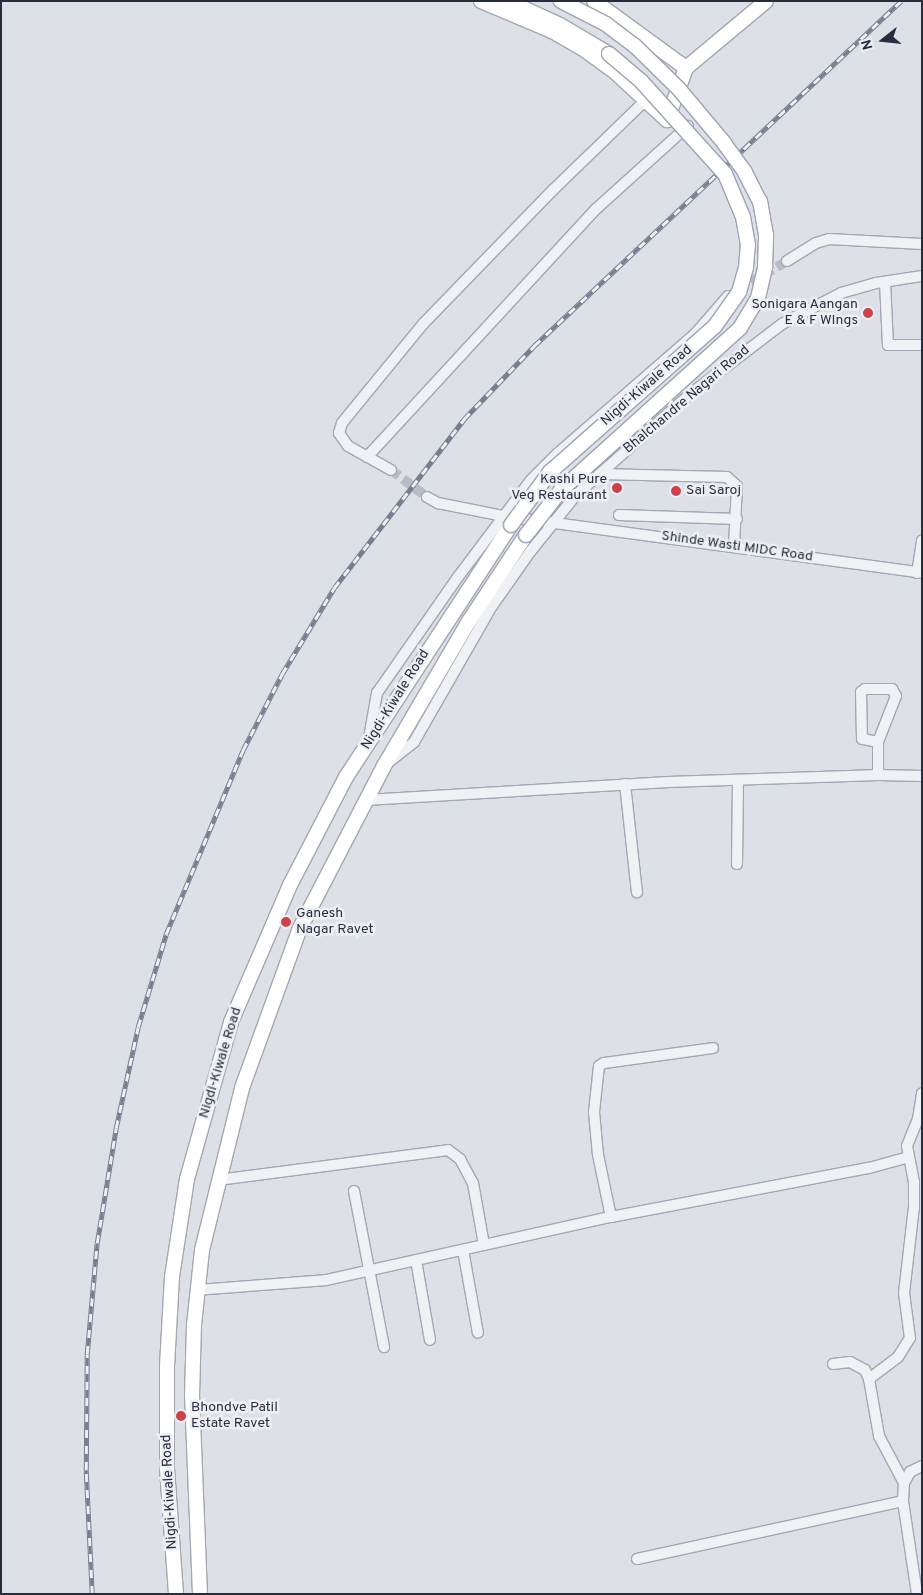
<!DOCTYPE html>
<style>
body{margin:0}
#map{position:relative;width:923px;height:1595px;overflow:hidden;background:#dde0e7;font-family:Overpass,sans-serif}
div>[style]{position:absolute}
.minor-tunnel>*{height:10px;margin-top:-5px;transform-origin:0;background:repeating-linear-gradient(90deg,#b9bcc5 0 10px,transparent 0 15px)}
.roads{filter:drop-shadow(1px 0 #a3a7b1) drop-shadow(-1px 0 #a3a7b1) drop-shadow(0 1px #a3a7b1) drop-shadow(0 -1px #a3a7b1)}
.minor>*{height:10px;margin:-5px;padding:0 5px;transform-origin:5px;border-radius:5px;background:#f0f1f5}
.major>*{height:14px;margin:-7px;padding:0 7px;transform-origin:7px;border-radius:7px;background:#fff}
.rail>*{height:4.5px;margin-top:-2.25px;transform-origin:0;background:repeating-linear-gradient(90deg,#edeff5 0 8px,#777e90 0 16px);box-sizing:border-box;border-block:1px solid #777e90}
.bridges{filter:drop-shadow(1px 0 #9da3b2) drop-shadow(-1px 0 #9da3b2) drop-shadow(0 1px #9da3b2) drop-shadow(0 -1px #9da3b2)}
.major-bridge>*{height:14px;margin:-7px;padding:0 7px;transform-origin:7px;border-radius:7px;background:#fff}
.dots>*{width:14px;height:14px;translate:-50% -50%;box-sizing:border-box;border:2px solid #edeff5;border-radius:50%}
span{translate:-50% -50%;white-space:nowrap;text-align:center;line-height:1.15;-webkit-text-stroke:5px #edeff5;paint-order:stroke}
.poi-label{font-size:14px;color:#272d3d}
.right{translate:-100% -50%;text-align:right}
.left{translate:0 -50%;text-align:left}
.street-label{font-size:14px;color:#272d3d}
.frame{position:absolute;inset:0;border:2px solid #272d3d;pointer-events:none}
.north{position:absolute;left:858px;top:15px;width:50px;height:50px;-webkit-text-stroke:4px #edeff5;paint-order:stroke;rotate:254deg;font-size:14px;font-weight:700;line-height:20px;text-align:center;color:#272d3d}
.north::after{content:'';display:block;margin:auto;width:18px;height:22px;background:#272d3d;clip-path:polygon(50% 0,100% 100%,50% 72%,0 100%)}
</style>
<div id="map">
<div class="minor-tunnel">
<i style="left:738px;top:290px;width:57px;rotate:-30.6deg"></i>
<i style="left:391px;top:470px;width:45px;rotate:36.9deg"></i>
</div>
<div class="roads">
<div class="minor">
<i style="left:787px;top:261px;width:34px;rotate:-32deg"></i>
<i style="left:816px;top:243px;width:14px;rotate:-17deg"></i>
<i style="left:829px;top:239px;width:93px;rotate:3.1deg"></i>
<i style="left:885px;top:282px;width:63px;rotate:87.3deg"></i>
<i style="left:888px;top:345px;width:34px"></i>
<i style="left:367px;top:457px;width:338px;rotate:-47.3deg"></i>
<i style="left:596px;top:209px;width:124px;rotate:-42.1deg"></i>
<i style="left:391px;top:470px;width:49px;rotate:-150.8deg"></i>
<i style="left:348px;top:446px;width:16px;rotate:-125deg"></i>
<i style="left:339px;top:433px;width:10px;rotate:-73deg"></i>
<i style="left:342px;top:423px;width:128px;rotate:-50.7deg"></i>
<i style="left:423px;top:324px;width:188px;rotate:-45.9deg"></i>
<i style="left:554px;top:189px;width:129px;rotate:-44.1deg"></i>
<i style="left:600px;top:474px;width:127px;rotate:1.4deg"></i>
<i style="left:727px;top:477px;width:13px;rotate:42deg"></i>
<i style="left:737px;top:486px;width:60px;rotate:92.9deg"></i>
<i style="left:427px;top:497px;width:13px;rotate:29deg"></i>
<i style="left:438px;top:503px;width:66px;rotate:11.3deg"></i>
<i style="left:503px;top:516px;width:423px;rotate:7.7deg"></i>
<i style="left:619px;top:515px;width:118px;rotate:1.9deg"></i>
<i style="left:917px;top:573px;width:33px;rotate:-81deg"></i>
<i style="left:369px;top:738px;width:46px;rotate:-79.9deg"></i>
<i style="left:377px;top:693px;width:141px;rotate:-55.1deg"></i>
<i style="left:458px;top:577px;width:121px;rotate:-53deg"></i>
<i style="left:531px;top:480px;width:37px;rotate:-45deg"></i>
<i style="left:557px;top:454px;width:184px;rotate:-41deg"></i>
<i style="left:696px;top:333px;width:49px;rotate:-49.1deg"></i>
<i style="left:878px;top:742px;width:16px;rotate:-169deg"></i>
<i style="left:862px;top:739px;width:47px;rotate:-91.2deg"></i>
<i style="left:861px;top:692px;width:5px;rotate:-37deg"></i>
<i style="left:865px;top:689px;width:27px"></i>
<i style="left:892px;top:689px;width:8px;rotate:60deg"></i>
<i style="left:896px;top:696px;width:49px;rotate:111.4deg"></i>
<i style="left:878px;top:742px;width:33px;rotate:90deg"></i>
<i style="left:390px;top:761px;width:31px;rotate:-38deg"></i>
<i style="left:414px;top:742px;width:157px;rotate:-60.2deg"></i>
<i style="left:492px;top:606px;width:66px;rotate:-54.9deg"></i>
<i style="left:530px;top:552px;width:73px;rotate:-51.1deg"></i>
<i style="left:576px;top:495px;width:151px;rotate:-41.5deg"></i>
<i style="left:689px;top:395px;width:117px;rotate:-37.4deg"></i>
<i style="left:782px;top:324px;width:67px;rotate:-27.7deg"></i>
<i style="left:841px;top:293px;width:36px;rotate:-16deg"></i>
<i style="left:876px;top:283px;width:47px;rotate:-8.7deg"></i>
<i style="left:625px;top:784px;width:109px;rotate:83.7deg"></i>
<i style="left:366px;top:800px;width:303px;rotate:-3.4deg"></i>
<i style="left:668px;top:782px;width:210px;rotate:-1.9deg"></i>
<i style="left:878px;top:775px;width:44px;rotate:1.3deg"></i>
<i style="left:737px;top:864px;width:82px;rotate:-89.3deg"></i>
<i style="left:218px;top:1180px;width:232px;rotate:-7.4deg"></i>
<i style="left:448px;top:1150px;width:15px;rotate:37deg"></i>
<i style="left:460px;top:1159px;width:27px;rotate:62deg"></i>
<i style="left:473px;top:1183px;width:63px;rotate:79.9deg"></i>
<i style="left:354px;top:1191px;width:159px;rotate:79.1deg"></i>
<i style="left:611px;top:1217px;width:63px;rotate:-101.8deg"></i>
<i style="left:598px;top:1155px;width:43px;rotate:-95.3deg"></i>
<i style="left:594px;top:1112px;width:46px;rotate:-83.8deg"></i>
<i style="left:599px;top:1066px;width:6px;rotate:-31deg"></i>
<i style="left:604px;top:1063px;width:110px;rotate:-7.8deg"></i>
<i style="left:463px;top:1250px;width:84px;rotate:79.8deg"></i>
<i style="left:416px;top:1260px;width:81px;rotate:80.1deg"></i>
<i style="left:197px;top:1290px;width:129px;rotate:-4.4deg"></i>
<i style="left:326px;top:1280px;width:292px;rotate:-12.5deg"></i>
<i style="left:611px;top:1217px;width:263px;rotate:-10.8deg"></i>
<i style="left:869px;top:1168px;width:41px;rotate:-15.4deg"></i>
<i style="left:833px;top:1364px;width:17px;rotate:-7deg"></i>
<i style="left:850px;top:1362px;width:17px;rotate:28deg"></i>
<i style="left:865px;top:1370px;width:10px;rotate:66deg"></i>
<i style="left:869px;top:1379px;width:58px;rotate:80deg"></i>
<i style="left:879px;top:1436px;width:53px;rotate:62deg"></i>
<i style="left:869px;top:1379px;width:36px;rotate:-37deg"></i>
<i style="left:898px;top:1357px;width:22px;rotate:-58deg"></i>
<i style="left:910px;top:1338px;width:45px;rotate:-97.6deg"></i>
<i style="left:904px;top:1293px;width:87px;rotate:-83.4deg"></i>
<i style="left:914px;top:1207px;width:25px;rotate:-90deg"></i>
<i style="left:914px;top:1182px;width:37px;rotate:-101deg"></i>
<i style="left:907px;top:1146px;width:29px;rotate:-68deg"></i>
<i style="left:918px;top:1119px;width:26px;rotate:-81deg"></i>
<i style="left:637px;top:1559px;width:272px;rotate:-12.3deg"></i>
<i style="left:917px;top:1594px;width:94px;rotate:-98.6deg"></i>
<i style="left:903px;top:1501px;width:18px;rotate:-87deg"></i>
<i style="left:904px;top:1483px;width:13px;rotate:-61deg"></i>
<i style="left:910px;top:1472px;width:13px;rotate:-27deg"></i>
</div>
<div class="major">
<i style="left:481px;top:1px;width:77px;rotate:22.9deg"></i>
<i style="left:552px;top:31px;width:38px;rotate:30deg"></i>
<i style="left:585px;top:50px;width:34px;rotate:36deg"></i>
<i style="left:613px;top:70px;width:74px;rotate:42.8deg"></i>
<i style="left:667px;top:120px;width:55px;rotate:-69.9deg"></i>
<i style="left:686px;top:68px;width:104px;rotate:-39.9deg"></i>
<i style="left:508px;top:1px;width:57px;rotate:24.8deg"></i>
<i style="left:560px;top:25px;width:57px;rotate:30.6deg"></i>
<i style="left:594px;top:1px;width:114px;rotate:36.1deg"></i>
<i style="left:176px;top:1594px;width:127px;rotate:-94.1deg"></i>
<i style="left:167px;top:1467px;width:101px;rotate:-90deg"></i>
<i style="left:167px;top:1366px;width:89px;rotate:-86.8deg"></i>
<i style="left:172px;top:1277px;width:99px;rotate:-81.3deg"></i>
<i style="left:187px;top:1179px;width:163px;rotate:-74.3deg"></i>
<i style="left:231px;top:1022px;width:149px;rotate:-66.7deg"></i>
<i style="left:290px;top:885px;width:122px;rotate:-62.6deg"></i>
<i style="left:346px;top:777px;width:301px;rotate:-56.8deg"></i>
<i style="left:200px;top:1594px;width:198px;rotate:-92.3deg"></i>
<i style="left:192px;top:1396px;width:71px;rotate:-88.4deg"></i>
<i style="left:194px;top:1325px;width:75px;rotate:-83.9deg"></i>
<i style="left:202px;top:1250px;width:167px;rotate:-76.1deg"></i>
<i style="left:242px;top:1088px;width:170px;rotate:-70.1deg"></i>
<i style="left:300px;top:928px;width:182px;rotate:-62.6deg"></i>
<i style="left:384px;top:766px;width:168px;rotate:-59.6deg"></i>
<i style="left:469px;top:621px;width:103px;rotate:-56.5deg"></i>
</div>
</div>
<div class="rail">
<i style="left:92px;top:1594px;width:124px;rotate:-92.8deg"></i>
<i style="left:86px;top:1470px;width:116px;rotate:-89.5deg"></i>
<i style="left:87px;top:1354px;width:111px;rotate:-84.9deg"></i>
<i style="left:97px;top:1243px;width:117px;rotate:-80.6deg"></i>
<i style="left:116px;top:1128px;width:103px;rotate:-77.7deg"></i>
<i style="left:138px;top:1027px;width:97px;rotate:-73.2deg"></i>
<i style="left:166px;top:934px;width:199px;rotate:-67.3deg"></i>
<i style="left:243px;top:750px;width:85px;rotate:-62.8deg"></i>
<i style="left:282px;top:674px;width:100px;rotate:-58.8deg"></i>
<i style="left:334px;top:588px;width:213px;rotate:-52.4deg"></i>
<i style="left:464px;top:419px;width:101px;rotate:-46.2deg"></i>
<i style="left:534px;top:346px;width:504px;rotate:-43.23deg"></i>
</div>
<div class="bridges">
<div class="major-bridge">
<i style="left:511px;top:525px;width:66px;rotate:-53.7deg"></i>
<i style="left:550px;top:472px;width:220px;rotate:-41.5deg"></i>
<i style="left:715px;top:326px;width:42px;rotate:-54.8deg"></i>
<i style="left:739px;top:292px;width:26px;rotate:-74deg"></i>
<i style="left:746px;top:267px;width:22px;rotate:-85deg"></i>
<i style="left:748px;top:245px;width:28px;rotate:-100deg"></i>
<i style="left:743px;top:217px;width:47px;rotate:-112.7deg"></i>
<i style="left:725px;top:174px;width:125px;rotate:-132.1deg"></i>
<i style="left:641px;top:81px;width:42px;rotate:-139.8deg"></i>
<i style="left:526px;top:535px;width:58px;rotate:-52deg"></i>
<i style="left:562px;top:489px;width:240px;rotate:-42.1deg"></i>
<i style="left:740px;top:328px;width:35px;rotate:-59deg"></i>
<i style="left:758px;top:298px;width:32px;rotate:-77deg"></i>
<i style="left:765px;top:267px;width:32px;rotate:-88deg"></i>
<i style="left:766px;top:235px;width:34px;rotate:-100deg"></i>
<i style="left:760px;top:202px;width:34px;rotate:-117deg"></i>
<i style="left:745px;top:172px;width:34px;rotate:-126deg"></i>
<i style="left:725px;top:144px;width:73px;rotate:-130deg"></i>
<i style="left:678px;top:88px;width:60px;rotate:-135.7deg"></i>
<i style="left:635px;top:46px;width:36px;rotate:-143deg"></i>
<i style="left:606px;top:24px;width:51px;rotate:-152.9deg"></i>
</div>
</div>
<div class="dots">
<i style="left:868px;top:313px;background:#cb434a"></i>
<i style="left:617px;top:488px;background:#cb434a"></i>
<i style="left:676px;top:491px;background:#cb434a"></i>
<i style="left:286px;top:922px;background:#cb434a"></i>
<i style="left:181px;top:1416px;background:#cb434a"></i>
</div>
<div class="poi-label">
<span class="right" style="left:858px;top:313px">Sonigara Aangan<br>E &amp; F WIngs</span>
<span class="right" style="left:607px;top:488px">Kashi Pure<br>Veg Restaurant</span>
<span class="left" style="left:686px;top:491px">Sai Saroj</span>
<span class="left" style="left:296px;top:922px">Ganesh<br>Nagar Ravet</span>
<span class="left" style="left:191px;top:1416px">Bhondve Patil<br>Estate Ravet</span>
</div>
<div class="street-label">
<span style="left:647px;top:386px;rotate:-41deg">Nigdi-Kiwale Road</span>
<span style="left:687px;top:400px;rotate:-40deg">Bhalchandre Nagari Road</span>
<span style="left:737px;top:547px;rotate:8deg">Shinde Wasti MIDC Road</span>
<span style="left:396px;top:700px;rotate:-58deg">Nigdi-Kiwale Road</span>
<span style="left:221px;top:1063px;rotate:-73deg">Nigdi-Kiwale Road</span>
<span style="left:170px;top:1492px;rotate:-93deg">Nigdi-Kiwale Road</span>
</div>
<div class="frame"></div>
<div class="north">N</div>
</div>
